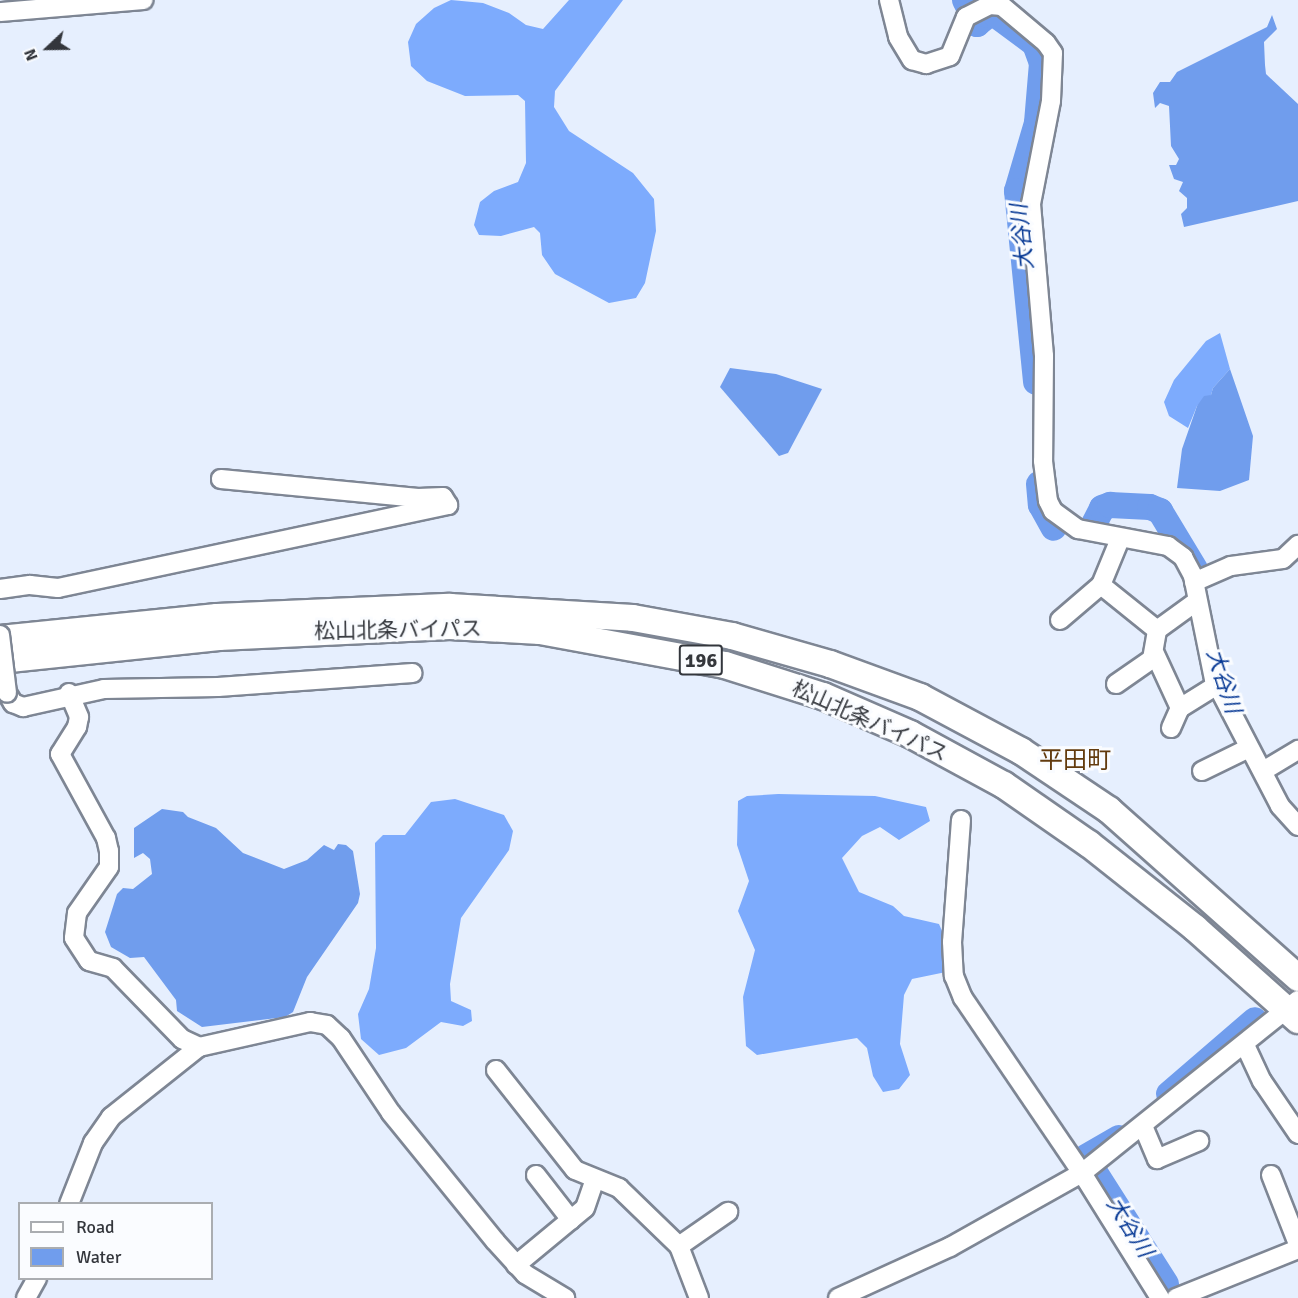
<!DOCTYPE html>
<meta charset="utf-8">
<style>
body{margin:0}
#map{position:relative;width:1298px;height:1298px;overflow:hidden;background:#e6effe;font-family:Signika,"Noto Sans JP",sans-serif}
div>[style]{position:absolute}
.forest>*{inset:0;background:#7dabfd}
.water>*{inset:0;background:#709ded}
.river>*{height:26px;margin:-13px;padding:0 13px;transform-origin:13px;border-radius:13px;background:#709ded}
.roads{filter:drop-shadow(2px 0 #7e8694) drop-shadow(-2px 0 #7e8694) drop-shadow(0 2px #7e8694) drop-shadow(0 -2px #7e8694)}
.minor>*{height:18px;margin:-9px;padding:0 9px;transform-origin:9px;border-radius:9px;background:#fff}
.highway>*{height:26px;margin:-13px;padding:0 13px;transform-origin:13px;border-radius:13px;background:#fff}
.bridges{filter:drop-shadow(2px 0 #7e8694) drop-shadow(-2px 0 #7e8694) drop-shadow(0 2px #7e8694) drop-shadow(0 -2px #7e8694)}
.minor-bridge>*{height:18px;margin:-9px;padding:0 9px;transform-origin:9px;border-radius:9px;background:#fff}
span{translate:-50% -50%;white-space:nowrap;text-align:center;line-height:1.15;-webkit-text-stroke:6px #fafcff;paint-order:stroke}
.shield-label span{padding:2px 4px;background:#fafcff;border:2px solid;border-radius:4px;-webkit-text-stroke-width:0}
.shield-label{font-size:20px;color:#33363c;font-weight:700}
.street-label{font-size:21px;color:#33363c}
.water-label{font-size:22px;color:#073995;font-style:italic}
.quarter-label{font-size:24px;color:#633b0e}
.legend{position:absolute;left:18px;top:1202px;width:195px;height:78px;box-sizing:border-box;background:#fafcff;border:2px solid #aaadb1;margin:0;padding:8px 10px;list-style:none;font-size:18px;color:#33363c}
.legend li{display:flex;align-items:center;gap:12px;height:30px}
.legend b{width:30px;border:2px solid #aaadb1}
.north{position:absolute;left:18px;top:18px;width:60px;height:60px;-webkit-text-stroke:4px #fafcff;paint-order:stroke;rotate:248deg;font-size:16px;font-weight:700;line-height:24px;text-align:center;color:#33363c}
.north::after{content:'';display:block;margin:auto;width:21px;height:27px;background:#33363c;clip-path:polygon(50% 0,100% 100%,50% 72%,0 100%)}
</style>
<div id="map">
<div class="forest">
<i style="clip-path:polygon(451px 0,483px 3px,509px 13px,526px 25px,543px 29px,569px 0,623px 0,555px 91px,554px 107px,569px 131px,633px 173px,654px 199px,656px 231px,645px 283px,636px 298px,609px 303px,555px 274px,542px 255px,540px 233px,534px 227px,501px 236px,479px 235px,474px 225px,480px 202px,494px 191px,518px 182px,526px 163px,525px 101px,518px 95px,465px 96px,427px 81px,411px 66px,408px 42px,416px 24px,434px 8px)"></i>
<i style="clip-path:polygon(1220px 333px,1230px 369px,1213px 388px,1211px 395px,1197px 406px,1188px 428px,1169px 416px,1164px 402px,1174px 380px,1206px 341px)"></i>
<i style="clip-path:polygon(778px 794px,875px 796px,926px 807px,930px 821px,899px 840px,880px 827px,862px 836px,842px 858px,859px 892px,893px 906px,904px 916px,939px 924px,945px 938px,946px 972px,912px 979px,904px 995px,900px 1044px,910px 1075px,899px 1089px,883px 1092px,873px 1076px,867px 1048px,857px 1038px,757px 1055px,746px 1046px,743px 997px,755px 950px,738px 911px,749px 881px,737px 845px,738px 801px,747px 796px)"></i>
<i style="clip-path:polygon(455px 799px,504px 815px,513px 831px,509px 850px,461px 918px,450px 984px,451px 1001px,471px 1010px,472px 1021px,463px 1026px,441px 1022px,406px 1048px,379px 1055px,361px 1039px,358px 1014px,369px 989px,376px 948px,375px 843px,383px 835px,405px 835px,431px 802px)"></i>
</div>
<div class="water">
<i style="clip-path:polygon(1272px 15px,1277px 29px,1264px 42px,1265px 65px,1266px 74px,1298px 104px,1298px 201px,1184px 227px,1181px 214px,1187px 208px,1187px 198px,1179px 191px,1183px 182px,1174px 179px,1169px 165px,1176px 165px,1179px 159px,1171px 146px,1169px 106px,1160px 103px,1155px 108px,1153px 93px,1160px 82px,1170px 82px,1177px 72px,1267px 27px)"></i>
<i style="clip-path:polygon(730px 368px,776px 374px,822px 389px,788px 453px,779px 456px,720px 387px)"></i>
<i style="clip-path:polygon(1230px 369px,1253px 436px,1249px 480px,1220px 491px,1177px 488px,1182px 449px,1197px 406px,1204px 396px,1211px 395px,1213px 388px)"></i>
<i style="clip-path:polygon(162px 809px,183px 812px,188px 817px,216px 828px,243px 853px,284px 869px,307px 860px,324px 845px,334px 850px,338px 844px,346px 845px,353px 851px,360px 894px,358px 903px,307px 977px,293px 1012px,285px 1017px,202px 1027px,177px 1011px,176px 1000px,144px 957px,130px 958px,111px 947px,105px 932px,117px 894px,123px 888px,133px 889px,152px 874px,150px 859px,143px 853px,134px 858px,134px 828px)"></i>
</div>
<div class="river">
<i style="left:965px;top:0;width:27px;rotate:63deg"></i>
<i style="left:977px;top:24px;width:14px;rotate:-39deg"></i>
<i style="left:988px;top:15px;width:8px"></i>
<i style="left:996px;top:15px;width:49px;rotate:36.6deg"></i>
<i style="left:1035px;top:44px;width:20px;rotate:70deg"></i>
<i style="left:1042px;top:63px;width:60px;rotate:94.8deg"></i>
<i style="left:1037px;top:123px;width:71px;rotate:106.4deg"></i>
<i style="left:1017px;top:191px;width:192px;rotate:84.3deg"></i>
<i style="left:1039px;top:484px;width:21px;rotate:85deg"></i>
<i style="left:1041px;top:505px;width:26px;rotate:61deg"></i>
<i style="left:1092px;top:528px;width:22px;rotate:-63deg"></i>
<i style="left:1102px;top:508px;width:9px;rotate:-21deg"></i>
<i style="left:1110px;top:505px;width:40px;rotate:2.9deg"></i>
<i style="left:1150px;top:507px;width:11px;rotate:22deg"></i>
<i style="left:1160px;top:511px;width:68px;rotate:58.9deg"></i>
<i style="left:1169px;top:1094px;width:113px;rotate:-40.7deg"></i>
<i style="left:1086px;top:1157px;width:38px;rotate:-30deg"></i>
<i style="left:1094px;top:1171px;width:134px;rotate:57.5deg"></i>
</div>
<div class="roads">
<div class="minor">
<i style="left:889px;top:0;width:38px;rotate:76deg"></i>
<i style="left:898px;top:37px;width:27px;rotate:59deg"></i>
<i style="left:912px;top:60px;width:15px;rotate:16deg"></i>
<i style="left:926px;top:64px;width:25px;rotate:-18deg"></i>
<i style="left:950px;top:56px;width:42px;rotate:-67.7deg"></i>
<i style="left:966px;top:17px;width:27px;rotate:-27deg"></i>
<i style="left:990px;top:5px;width:12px;rotate:5deg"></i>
<i style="left:1002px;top:6px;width:57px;rotate:40.1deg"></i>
<i style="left:1046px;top:43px;width:12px;rotate:55deg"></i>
<i style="left:1053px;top:53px;width:48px;rotate:92.4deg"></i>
<i style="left:1051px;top:101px;width:105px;rotate:101deg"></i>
<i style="left:1031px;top:204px;width:153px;rotate:85.1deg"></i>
<i style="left:1044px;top:356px;width:105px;rotate:90.5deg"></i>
<i style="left:1043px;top:461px;width:40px;rotate:82.9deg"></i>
<i style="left:1048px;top:501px;width:11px;rotate:63deg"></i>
<i style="left:1053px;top:511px;width:31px;rotate:36deg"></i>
<i style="left:1078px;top:529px;width:92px;rotate:10.7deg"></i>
<i style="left:1168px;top:546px;width:19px;rotate:36deg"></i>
<i style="left:1183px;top:557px;width:21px;rotate:62deg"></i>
<i style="left:1193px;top:576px;width:105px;rotate:78.5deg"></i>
<i style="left:1214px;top:679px;width:143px;rotate:62.5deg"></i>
<i style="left:1280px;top:806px;width:27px;rotate:48deg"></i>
<i style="left:0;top:12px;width:144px;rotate:-4.8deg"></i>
<i style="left:1194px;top:582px;width:40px;rotate:-23.4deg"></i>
<i style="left:1231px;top:566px;width:52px;rotate:-7.7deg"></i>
<i style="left:1283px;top:559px;width:21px;rotate:-43deg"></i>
<i style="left:1101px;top:585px;width:72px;rotate:38.8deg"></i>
<i style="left:0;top:589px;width:30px;rotate:-8deg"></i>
<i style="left:30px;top:585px;width:28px;rotate:6deg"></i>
<i style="left:58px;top:588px;width:399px;rotate:-12deg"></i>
<i style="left:448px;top:505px;width:9px;rotate:-122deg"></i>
<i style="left:443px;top:497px;width:25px;rotate:178deg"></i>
<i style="left:418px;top:498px;width:198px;rotate:-174.5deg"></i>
<i style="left:1060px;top:620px;width:54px;rotate:-40.5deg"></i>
<i style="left:1101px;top:585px;width:50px;rotate:-67.6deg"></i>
<i style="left:1155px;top:654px;width:60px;rotate:65.2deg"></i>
<i style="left:1116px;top:684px;width:44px;rotate:-34.8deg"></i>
<i style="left:1152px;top:659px;width:29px;rotate:-80deg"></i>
<i style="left:1157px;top:630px;width:49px;rotate:-35.9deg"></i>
<i style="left:7px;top:693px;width:12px;rotate:59deg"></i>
<i style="left:13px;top:703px;width:11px;rotate:22deg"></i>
<i style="left:23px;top:707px;width:83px;rotate:-12.5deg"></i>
<i style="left:104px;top:689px;width:114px;rotate:-1deg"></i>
<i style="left:218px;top:687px;width:195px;rotate:-4.1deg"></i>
<i style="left:69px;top:693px;width:26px;rotate:67deg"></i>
<i style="left:79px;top:717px;width:10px;rotate:101deg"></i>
<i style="left:77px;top:727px;width:32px;rotate:122deg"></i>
<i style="left:60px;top:754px;width:96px;rotate:61.3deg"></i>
<i style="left:106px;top:838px;width:13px;rotate:77deg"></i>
<i style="left:109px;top:851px;width:16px;rotate:90deg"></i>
<i style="left:109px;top:867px;width:56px;rotate:124.8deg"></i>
<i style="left:77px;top:913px;width:25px;rotate:97deg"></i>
<i style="left:74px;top:938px;width:27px;rotate:57deg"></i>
<i style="left:89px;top:961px;width:25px;rotate:16deg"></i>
<i style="left:113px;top:968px;width:99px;rotate:45.8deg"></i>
<i style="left:182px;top:1039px;width:19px;rotate:25deg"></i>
<i style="left:1171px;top:728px;width:22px;rotate:-66deg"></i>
<i style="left:1180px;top:708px;width:44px;rotate:-31.9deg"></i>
<i style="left:1202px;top:771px;width:52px;rotate:-26.1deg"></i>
<i style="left:1263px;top:771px;width:41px;rotate:-31deg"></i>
<i style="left:961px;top:820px;width:122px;rotate:94.2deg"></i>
<i style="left:952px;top:942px;width:34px;rotate:87deg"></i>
<i style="left:954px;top:976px;width:24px;rotate:68deg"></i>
<i style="left:963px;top:998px;width:212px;rotate:55.8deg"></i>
<i style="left:1082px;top:1173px;width:147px;rotate:58deg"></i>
<i style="left:1245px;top:1045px;width:40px;rotate:65deg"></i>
<i style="left:1262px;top:1081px;width:64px;rotate:55.8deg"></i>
<i style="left:496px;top:1070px;width:127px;rotate:51.7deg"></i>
<i style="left:575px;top:1170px;width:48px;rotate:22.2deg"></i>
<i style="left:619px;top:1188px;width:83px;rotate:44deg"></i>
<i style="left:679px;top:1246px;width:56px;rotate:69deg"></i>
<i style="left:1143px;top:1126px;width:36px;rotate:67deg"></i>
<i style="left:1157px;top:1159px;width:46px;rotate:-23.2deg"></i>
<i style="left:536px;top:1175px;width:57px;rotate:52.1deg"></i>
<i style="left:1271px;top:1175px;width:74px;rotate:68.6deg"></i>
<i style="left:69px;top:1204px;width:66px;rotate:-68.5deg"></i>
<i style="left:93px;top:1143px;width:32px;rotate:-55deg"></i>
<i style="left:111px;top:1117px;width:112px;rotate:-38.5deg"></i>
<i style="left:199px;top:1047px;width:114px;rotate:-12.7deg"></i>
<i style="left:310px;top:1022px;width:17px;rotate:10deg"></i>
<i style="left:327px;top:1025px;width:19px;rotate:43deg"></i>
<i style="left:341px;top:1038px;width:90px;rotate:56.3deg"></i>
<i style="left:391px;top:1113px;width:165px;rotate:50.9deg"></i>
<i style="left:495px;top:1241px;width:45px;rotate:47.7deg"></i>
<i style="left:525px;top:1274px;width:47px;rotate:31deg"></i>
<i style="left:679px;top:1246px;width:60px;rotate:-34.8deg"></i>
<i style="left:516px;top:1265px;width:89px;rotate:-39.6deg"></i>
<i style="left:585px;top:1208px;width:31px;rotate:-71deg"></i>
<i style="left:26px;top:1298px;width:23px;rotate:-61deg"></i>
<i style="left:838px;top:1298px;width:123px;rotate:-24.5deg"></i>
<i style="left:950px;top:1247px;width:151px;rotate:-29.3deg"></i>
<i style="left:1082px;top:1173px;width:277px;rotate:-38.7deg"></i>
<i style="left:1176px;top:1298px;width:131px;rotate:-21.9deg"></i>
</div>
<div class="highway">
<i style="left:0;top:639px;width:218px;rotate:-5.8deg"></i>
<i style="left:217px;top:617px;width:233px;rotate:-2.5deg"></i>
<i style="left:450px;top:607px;width:183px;rotate:3.4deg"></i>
<i style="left:633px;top:618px;width:101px;rotate:10.3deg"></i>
<i style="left:732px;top:636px;width:102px;rotate:15.9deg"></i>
<i style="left:830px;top:664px;width:96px;rotate:20.1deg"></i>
<i style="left:920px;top:697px;width:115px;rotate:28.1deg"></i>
<i style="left:1021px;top:751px;width:106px;rotate:33.8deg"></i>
<i style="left:1109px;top:810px;width:253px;rotate:41.6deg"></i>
<i style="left:0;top:660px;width:220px;rotate:-6deg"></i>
<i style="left:219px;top:637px;width:231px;rotate:-2.7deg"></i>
<i style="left:450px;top:626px;width:90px;rotate:3.2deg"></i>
<i style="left:540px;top:631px;width:188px;rotate:10.4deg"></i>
<i style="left:725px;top:665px;width:103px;rotate:17.6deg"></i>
<i style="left:823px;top:696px;width:95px;rotate:23.6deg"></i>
<i style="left:910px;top:734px;width:107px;rotate:28.5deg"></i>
<i style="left:1004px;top:785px;width:103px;rotate:34.8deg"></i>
<i style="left:1089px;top:844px;width:135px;rotate:38.4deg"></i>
<i style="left:1195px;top:928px;width:138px;rotate:41.8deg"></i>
</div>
</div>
<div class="bridges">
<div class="minor-bridge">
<i style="left:0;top:635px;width:58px;rotate:83.1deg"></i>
</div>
</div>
<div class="shield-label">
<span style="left:701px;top:660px">196</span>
</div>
<div class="street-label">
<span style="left:398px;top:630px;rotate:-1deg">松山北条バイパス</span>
<span style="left:870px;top:721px;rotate:24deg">松山北条バイパス</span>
</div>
<div class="water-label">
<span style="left:1022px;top:237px;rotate:-96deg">大谷川</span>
<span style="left:1224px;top:681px;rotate:72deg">大谷川</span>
<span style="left:1130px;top:1227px;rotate:58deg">大谷川</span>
</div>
<div class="quarter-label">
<span style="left:1075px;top:761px">平田町</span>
</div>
<ul class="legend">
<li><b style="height:8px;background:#fff"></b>Road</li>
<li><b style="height:16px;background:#709ded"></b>Water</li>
</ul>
<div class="north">N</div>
</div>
